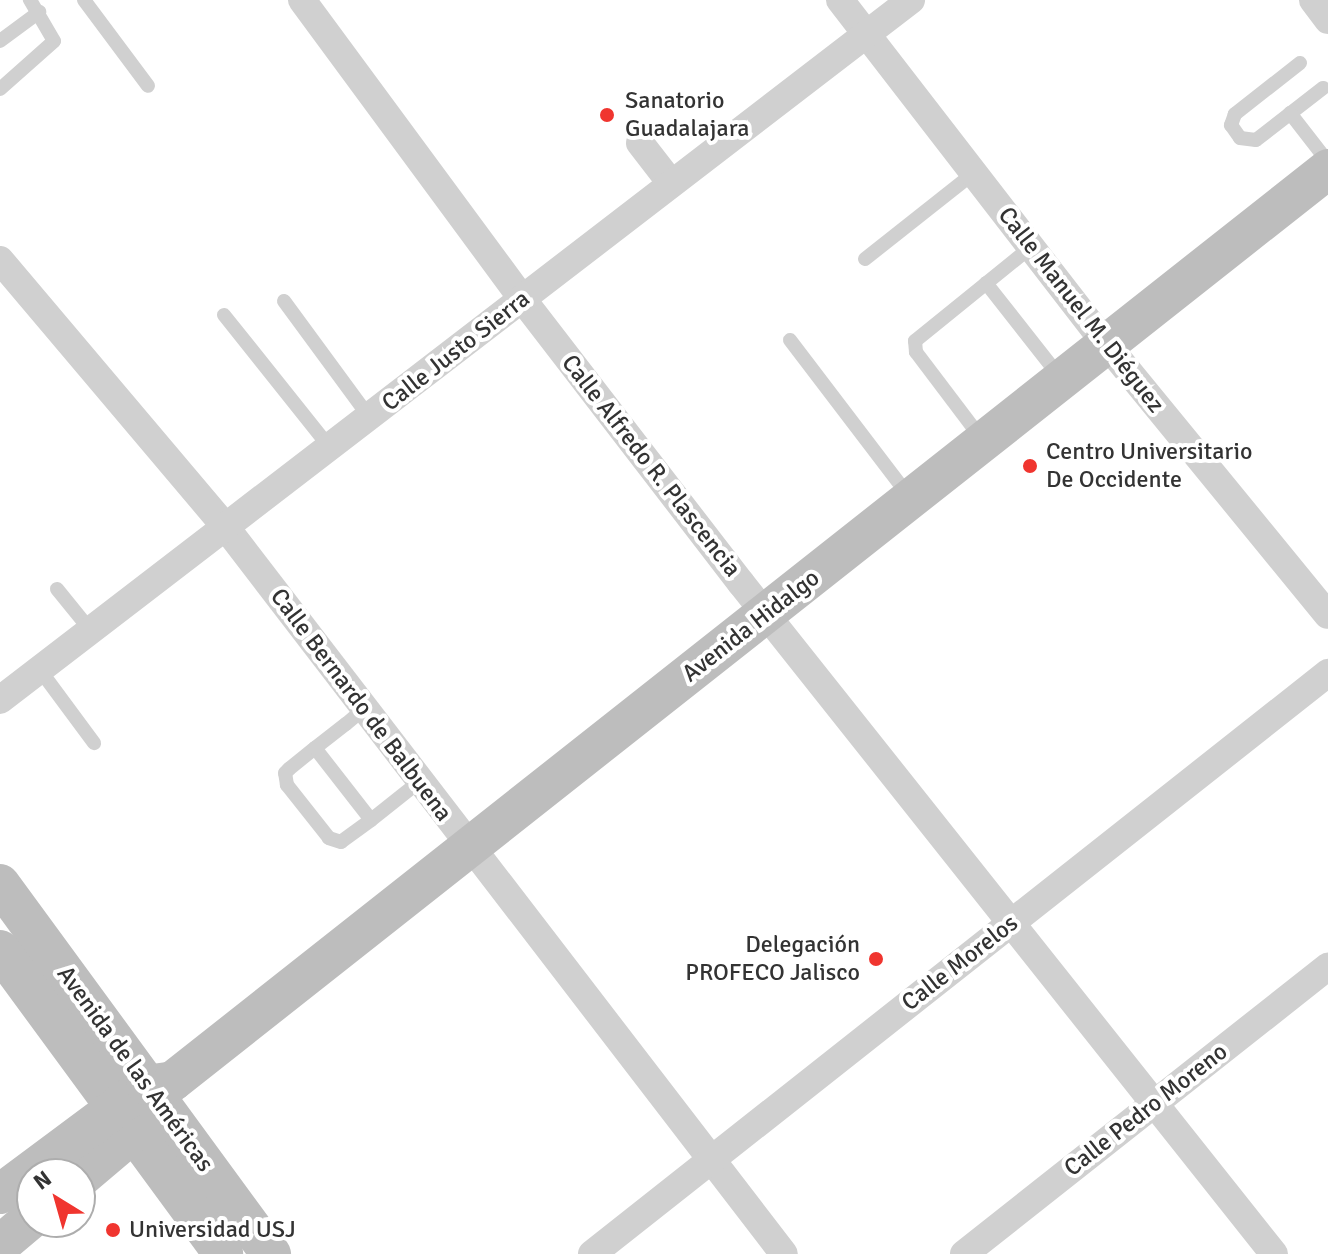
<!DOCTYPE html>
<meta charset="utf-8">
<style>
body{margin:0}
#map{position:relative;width:1328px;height:1254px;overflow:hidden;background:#fff;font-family:Signika,sans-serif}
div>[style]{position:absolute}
.lane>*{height:14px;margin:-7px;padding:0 7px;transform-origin:7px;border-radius:7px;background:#d0d0d0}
.street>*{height:28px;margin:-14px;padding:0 14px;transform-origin:14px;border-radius:14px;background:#d0d0d0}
.secondary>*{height:40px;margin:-20px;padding:0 20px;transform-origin:20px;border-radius:20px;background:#bdbdbd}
.dots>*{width:22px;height:22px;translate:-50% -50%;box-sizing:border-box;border:4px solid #fff;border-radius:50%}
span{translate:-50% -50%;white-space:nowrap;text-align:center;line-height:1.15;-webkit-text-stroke:8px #fff;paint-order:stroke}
.poi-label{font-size:24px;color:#333}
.left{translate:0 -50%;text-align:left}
.right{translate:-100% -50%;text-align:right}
.street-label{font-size:24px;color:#333}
.north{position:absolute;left:16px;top:1158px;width:80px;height:80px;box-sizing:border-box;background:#fff;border:2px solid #adadad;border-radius:50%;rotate:323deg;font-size:22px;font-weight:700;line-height:32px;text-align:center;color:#333}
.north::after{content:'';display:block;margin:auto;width:28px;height:36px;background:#f0352f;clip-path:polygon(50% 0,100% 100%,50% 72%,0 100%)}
</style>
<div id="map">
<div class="lane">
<i style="left:84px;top:0;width:107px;rotate:53.3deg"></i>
<i style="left:0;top:41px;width:49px;rotate:-36.6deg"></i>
<i style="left:1300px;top:63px;width:83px;rotate:141.9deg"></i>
<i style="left:1235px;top:114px;width:12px;rotate:110deg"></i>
<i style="left:1231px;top:125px;width:16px;rotate:55deg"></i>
<i style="left:1240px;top:138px;width:16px;rotate:7deg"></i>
<i style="left:1256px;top:140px;width:85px;rotate:-37.8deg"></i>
<i style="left:0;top:89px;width:72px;rotate:-41.6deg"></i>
<i style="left:54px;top:41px;width:48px;rotate:-120.3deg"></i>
<i style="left:1290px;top:113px;width:62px;rotate:52.2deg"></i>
<i style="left:865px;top:259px;width:139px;rotate:-38.3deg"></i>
<i style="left:986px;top:283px;width:120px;rotate:51.8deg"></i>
<i style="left:284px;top:301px;width:145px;rotate:53.7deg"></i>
<i style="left:224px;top:315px;width:170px;rotate:51.4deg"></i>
<i style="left:790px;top:340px;width:195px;rotate:52.7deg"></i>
<i style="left:981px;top:438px;width:108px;rotate:-127.1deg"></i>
<i style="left:916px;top:352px;width:11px;rotate:-95deg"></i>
<i style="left:915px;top:341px;width:149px;rotate:-39deg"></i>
<i style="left:57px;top:589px;width:54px;rotate:51deg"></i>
<i style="left:40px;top:670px;width:91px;rotate:53.5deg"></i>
<i style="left:315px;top:748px;width:91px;rotate:52.1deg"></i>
<i style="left:371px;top:820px;width:37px;rotate:144deg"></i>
<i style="left:341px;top:842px;width:13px;rotate:-162deg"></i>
<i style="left:329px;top:838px;width:68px;rotate:-128.4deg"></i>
<i style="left:287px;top:785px;width:12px;rotate:-99deg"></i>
<i style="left:285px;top:773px;width:6px;rotate:-45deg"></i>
<i style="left:289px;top:769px;width:33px;rotate:-39deg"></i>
<i style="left:315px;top:748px;width:39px;rotate:-38deg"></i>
<i style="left:346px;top:724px;width:23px;rotate:-40deg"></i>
<i style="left:371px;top:820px;width:61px;rotate:-38.4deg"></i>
</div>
<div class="street">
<i style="left:302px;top:0;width:373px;rotate:53.6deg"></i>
<i style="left:523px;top:300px;width:357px;rotate:52.4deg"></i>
<i style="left:741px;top:583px;width:857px;rotate:51.54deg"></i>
<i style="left:840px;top:0;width:435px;rotate:52.3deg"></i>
<i style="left:1106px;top:344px;width:350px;rotate:50.7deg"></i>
<i style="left:1313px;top:0;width:25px;rotate:53deg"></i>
<i style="left:640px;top:143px;width:51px;rotate:52.2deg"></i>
<i style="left:0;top:260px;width:352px;rotate:49.8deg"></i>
<i style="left:227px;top:529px;width:914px;rotate:52.47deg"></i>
<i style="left:0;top:700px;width:1149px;rotate:-37.54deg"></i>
<i style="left:592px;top:1254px;width:938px;rotate:-38.29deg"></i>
<i style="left:964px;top:1254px;width:464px;rotate:-38.3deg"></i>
</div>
<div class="secondary">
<i style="left:0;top:884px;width:459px;rotate:53.8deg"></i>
<i style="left:0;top:950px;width:377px;rotate:53.7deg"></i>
<i style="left:80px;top:1178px;width:96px;rotate:-40.3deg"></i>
<i style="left:0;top:1194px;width:182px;rotate:-36.7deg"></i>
<i style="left:146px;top:1085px;width:27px;rotate:-8deg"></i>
<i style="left:173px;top:1081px;width:1472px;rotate:-38.29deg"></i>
<i style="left:0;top:1245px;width:42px;rotate:-40.2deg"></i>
</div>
<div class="dots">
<i style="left:607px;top:115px;background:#f0352f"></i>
<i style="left:1030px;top:466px;background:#f0352f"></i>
<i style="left:876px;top:959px;background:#f0352f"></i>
<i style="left:113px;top:1230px;background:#f0352f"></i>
</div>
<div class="poi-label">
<span class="left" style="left:625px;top:115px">Sanatorio<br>Guadalajara</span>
<span class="left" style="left:1046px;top:466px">Centro Universitario<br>De Occidente</span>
<span class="right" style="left:860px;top:959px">Delegación<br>PROFECO Jalisco</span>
<span class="left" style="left:129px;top:1230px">Universidad USJ</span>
</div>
<div class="street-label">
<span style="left:1081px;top:310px;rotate:52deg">Calle Manuel M. Diéguez</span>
<span style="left:456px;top:351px;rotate:-38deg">Calle Justo Sierra</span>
<span style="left:651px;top:466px;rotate:52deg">Calle Alfredo R. Plascencia</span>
<span style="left:751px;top:626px;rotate:-38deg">Avenida Hidalgo</span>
<span style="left:361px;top:705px;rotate:53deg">Calle Bernardo de Balbuena</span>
<span style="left:960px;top:963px;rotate:-38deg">Calle Morelos</span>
<span style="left:135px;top:1069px;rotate:54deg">Avenida de las Américas</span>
<span style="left:1146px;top:1110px;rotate:-38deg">Calle Pedro Moreno</span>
</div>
<div class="north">N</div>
</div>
